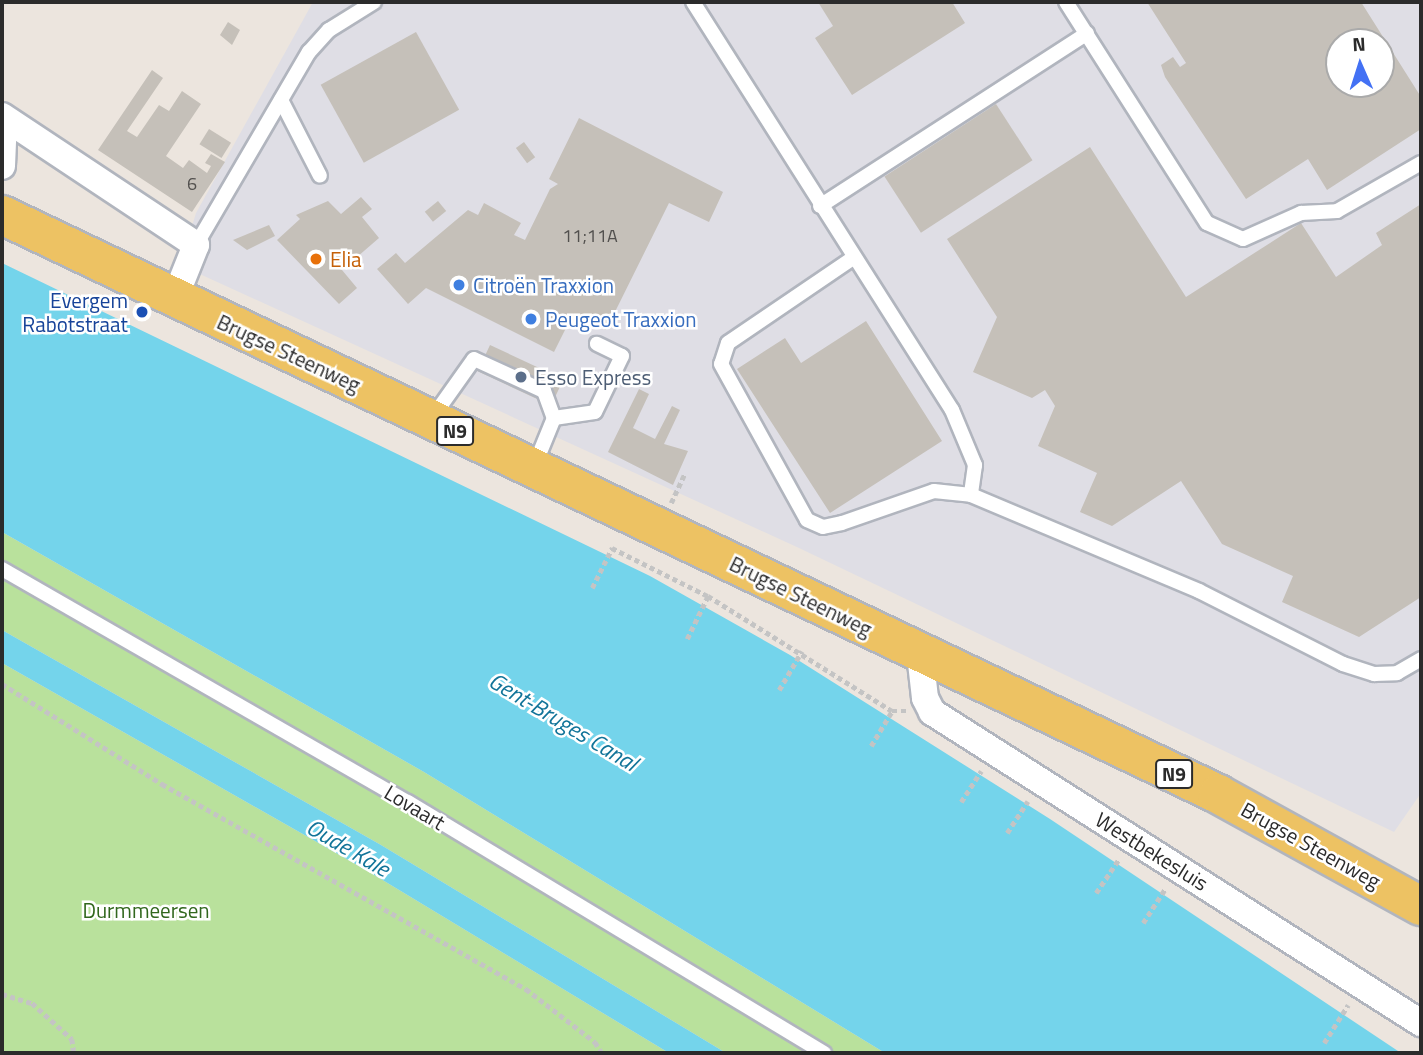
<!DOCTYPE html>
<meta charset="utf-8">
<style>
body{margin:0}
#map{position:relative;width:1423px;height:1055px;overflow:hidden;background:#ece5de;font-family:"Titillium Web",sans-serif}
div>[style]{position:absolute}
.industrial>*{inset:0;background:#dfdee5}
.green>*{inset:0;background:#b9e19c}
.water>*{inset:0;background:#74d4eb}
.building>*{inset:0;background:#c5c0b9;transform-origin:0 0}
.path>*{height:4.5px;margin-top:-2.25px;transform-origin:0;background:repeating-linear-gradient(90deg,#c4c4c4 0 5px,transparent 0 8.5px)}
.roads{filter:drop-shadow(2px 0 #b1b5be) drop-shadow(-2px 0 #b1b5be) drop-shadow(0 2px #b1b5be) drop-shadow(0 -2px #b1b5be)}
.lane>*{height:14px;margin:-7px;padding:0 7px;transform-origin:7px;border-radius:7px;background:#fff}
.street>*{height:26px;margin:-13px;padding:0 13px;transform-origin:13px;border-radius:13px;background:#fff}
.primary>*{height:38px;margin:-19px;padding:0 19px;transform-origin:19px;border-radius:19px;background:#edc263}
.dots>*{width:19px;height:19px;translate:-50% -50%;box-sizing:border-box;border:4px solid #fff;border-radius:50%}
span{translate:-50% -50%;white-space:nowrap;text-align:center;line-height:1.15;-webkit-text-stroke:5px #fff;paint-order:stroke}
.number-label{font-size:18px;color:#52504e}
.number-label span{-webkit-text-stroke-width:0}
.shield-label span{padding:2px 5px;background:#fff;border:2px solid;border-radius:5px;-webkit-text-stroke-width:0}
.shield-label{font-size:19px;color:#2b2b2b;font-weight:700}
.food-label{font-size:21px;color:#c56008}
.left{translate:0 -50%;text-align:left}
.shop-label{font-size:21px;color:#366cbe}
.transit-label{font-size:21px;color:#164399}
.right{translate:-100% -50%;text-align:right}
.street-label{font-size:21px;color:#2b2b2b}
.service-label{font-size:21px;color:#4e5e75}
.park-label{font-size:21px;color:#31671d}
.water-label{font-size:23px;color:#117499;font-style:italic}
.frame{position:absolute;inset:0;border:4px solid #2b2b2b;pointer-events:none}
.north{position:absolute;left:1325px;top:28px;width:70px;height:70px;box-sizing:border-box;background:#fff;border:2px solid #aaa;border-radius:50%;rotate:357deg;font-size:19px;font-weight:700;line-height:28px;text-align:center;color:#2b2b2b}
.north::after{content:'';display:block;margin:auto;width:24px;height:32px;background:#4371f4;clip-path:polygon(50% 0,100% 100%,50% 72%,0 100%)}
</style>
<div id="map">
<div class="industrial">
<i style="clip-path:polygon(evenodd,313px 2px,1421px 2px,1421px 793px,1394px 832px,799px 548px,180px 265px,196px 213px,313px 2px,1339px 42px,1381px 42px,1381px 84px,1339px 84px,1339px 42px)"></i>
</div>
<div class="green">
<i style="clip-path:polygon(2px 532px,424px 772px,885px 1053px,726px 1053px,381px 845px,2px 630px)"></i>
<i style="clip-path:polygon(2px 663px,366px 870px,669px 1053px,2px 1053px)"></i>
</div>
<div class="water">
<i style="clip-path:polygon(2px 263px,650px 576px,790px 655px,1050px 819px,1401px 1053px,885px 1053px,424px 772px,2px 532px)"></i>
<i style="clip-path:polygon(2px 630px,381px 845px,726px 1053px,669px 1053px,366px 870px,2px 663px)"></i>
</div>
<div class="building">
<i style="clip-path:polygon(818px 2px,952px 2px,965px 23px,852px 95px,815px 38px,833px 26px)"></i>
<i style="clip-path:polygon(evenodd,1147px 2px,1361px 2px,1421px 97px,1421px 129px,1327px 190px,1308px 159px,1246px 199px,1165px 77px,1161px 65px,1173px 57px,1180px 67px,1186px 63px,1147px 2px,1339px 42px,1381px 42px,1381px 84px,1339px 84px,1339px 42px)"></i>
<i style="clip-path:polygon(228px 22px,240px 30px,232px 45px,220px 35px)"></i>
<i style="left:416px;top:32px;width:89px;height:109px;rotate:61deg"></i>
<i style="clip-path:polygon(152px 70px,163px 78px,127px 131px,137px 137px,159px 105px,169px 111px,182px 91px,201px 104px,166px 156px,183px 168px,189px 160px,207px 173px,211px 166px,205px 163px,211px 154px,225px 162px,192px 212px,98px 150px)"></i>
<i style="left:996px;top:104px;width:67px;height:133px;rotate:57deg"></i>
<i style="clip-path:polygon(579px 118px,723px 192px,709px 222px,669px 203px,606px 330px,573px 314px,554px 352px,426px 288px,408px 304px,377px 269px,396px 253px,405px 263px,468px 210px,478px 215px,484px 203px,521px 223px,514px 235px,525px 240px,550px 189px,558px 184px,549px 179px)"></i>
<i style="left:209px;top:129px;width:26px;height:18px;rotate:32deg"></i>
<i style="left:524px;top:142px;width:19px;height:10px;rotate:54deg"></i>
<i style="clip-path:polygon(1090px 147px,1186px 297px,1301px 223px,1336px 277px,1382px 245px,1376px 233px,1421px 204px,1421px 597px,1359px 637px,1282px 602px,1293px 576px,1222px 544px,1181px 481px,1112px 526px,1080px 512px,1097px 473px,1038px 446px,1055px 406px,1045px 390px,1032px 398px,973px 372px,997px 317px,947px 239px)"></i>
<i style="clip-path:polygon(361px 197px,372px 209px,362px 217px,379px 238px,342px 270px,357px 288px,339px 304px,277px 240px,300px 219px,296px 215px,328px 201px,341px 214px)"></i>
<i style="left:438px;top:201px;width:13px;height:17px;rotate:51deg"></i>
<i style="clip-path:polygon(269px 225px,275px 236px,247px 250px,233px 240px)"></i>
<i style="clip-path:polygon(866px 321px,942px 441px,830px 513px,737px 369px,785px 338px,801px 363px)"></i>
<i style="left:490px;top:345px;width:81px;height:29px;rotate:25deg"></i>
<i style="clip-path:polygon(639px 389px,649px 394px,633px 428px,655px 439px,672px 406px,680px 410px,664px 444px,688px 451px,673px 485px,608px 452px)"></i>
</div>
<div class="path">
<i style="left:671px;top:503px;width:31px;rotate:-65deg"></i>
<i style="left:592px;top:588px;width:45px;rotate:-63.4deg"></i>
<i style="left:612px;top:548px;width:107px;rotate:26.6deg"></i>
<i style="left:708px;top:596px;width:217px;rotate:32deg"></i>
<i style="left:892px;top:711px;width:15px"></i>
<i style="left:687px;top:639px;width:48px;rotate:-64deg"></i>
<i style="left:2px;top:684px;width:189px;rotate:32deg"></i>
<i style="left:162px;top:784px;width:418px;rotate:29.4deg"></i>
<i style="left:526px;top:989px;width:87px;rotate:37.5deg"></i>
<i style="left:595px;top:1042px;width:13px;rotate:58deg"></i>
<i style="left:779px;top:690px;width:45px;rotate:-59.5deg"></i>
<i style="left:871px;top:746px;width:41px;rotate:-59deg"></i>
<i style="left:961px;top:802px;width:37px;rotate:-57deg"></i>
<i style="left:1007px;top:833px;width:38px;rotate:-57deg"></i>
<i style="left:1096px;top:893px;width:41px;rotate:-55.9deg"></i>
<i style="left:1143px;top:923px;width:40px;rotate:-57.1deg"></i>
<i style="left:2px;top:994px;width:31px;rotate:17deg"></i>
<i style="left:32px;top:1003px;width:54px;rotate:42deg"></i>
<i style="left:72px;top:1039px;width:14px;rotate:82deg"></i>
<i style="left:1324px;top:1043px;width:45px;rotate:-57.7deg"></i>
</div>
<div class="roads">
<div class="lane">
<i style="left:693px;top:2px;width:483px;rotate:57.6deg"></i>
<i style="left:952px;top:410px;width:60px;rotate:67.3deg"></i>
<i style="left:975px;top:465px;width:30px;rotate:98deg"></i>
<i style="left:971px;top:495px;width:247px;rotate:22.8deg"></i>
<i style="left:1199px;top:591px;width:161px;rotate:26.9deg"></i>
<i style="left:1343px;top:664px;width:33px;rotate:18deg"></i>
<i style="left:1374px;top:674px;width:23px;rotate:-2deg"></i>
<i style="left:1397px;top:673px;width:28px;rotate:-30deg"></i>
<i style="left:1066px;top:2px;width:262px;rotate:57.5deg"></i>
<i style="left:1207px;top:223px;width:39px;rotate:24deg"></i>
<i style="left:1243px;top:239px;width:64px;rotate:-24.1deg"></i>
<i style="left:1301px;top:213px;width:36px;rotate:-3deg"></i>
<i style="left:1337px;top:211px;width:97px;rotate:-29.7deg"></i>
<i style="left:281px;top:100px;width:85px;rotate:62.8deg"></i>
<i style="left:820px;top:206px;width:318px;rotate:-32.9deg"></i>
<i style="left:196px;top:245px;width:224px;rotate:-59.7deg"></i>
<i style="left:309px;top:52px;width:30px;rotate:-48deg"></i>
<i style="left:329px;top:30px;width:53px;rotate:-31.9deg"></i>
<i style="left:853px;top:258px;width:151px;rotate:145.8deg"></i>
<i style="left:728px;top:343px;width:22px;rotate:108deg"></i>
<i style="left:721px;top:364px;width:178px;rotate:61.1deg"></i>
<i style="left:807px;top:520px;width:17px;rotate:24deg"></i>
<i style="left:823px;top:527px;width:19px;rotate:-12deg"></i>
<i style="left:842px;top:523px;width:97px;rotate:-19.2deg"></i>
<i style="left:934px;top:491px;width:37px;rotate:6deg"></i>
<i style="left:432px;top:418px;width:72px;rotate:-54.6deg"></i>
<i style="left:474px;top:359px;width:77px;rotate:24.6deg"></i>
<i style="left:544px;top:391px;width:29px;rotate:70deg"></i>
<i style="left:534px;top:467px;width:53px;rotate:-67.8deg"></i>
<i style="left:554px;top:418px;width:41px;rotate:-8.3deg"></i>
<i style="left:595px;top:412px;width:62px;rotate:-64.3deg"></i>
<i style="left:622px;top:356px;width:28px;rotate:-154deg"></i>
<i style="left:2px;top:569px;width:468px;rotate:29.9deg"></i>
<i style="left:408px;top:802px;width:486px;rotate:31.1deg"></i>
</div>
<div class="street">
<i style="left:2px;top:116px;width:233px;rotate:33.6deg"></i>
<i style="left:196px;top:245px;width:59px;rotate:111.8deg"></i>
<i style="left:2px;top:166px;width:48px;rotate:-87.6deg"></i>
<i style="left:920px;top:654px;width:44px;rotate:83.5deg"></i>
<i style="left:925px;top:698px;width:16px;rotate:63deg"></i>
<i style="left:932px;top:712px;width:580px;rotate:32.46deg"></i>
</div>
<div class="primary">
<i style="left:2px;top:215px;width:1347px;rotate:25.46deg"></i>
<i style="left:1218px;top:794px;width:232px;rotate:28.9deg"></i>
</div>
</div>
<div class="dots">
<i style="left:316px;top:259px;background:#e8710a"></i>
<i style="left:459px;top:285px;background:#3f7fe0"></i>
<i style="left:142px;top:312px;background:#1a4fb4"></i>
<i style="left:531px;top:319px;background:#3f7fe0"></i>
<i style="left:521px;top:377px;background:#5c6f8a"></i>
</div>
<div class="number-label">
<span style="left:192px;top:184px">6</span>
<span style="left:590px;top:236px">11;11A</span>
</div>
<div class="shield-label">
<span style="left:455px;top:431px">N9</span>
<span style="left:1174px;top:774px">N9</span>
</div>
<div class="food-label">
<span class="left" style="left:330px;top:259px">Elia</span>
</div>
<div class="shop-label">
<span class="left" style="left:473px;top:285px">Citroën Traxxion</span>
<span class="left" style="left:545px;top:319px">Peugeot Traxxion</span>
</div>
<div class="transit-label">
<span class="right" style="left:128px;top:312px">Evergem<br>Rabotstraat</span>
</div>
<div class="street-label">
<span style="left:289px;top:353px;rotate:25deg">Brugse Steenweg</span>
<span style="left:801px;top:596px;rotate:26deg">Brugse Steenweg</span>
<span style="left:415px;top:807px;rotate:31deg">Lovaart</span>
<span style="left:1311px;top:845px;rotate:29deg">Brugse Steenweg</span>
<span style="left:1152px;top:851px;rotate:32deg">Westbekesluis</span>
</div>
<div class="service-label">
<span class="left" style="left:535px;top:377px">Esso Express</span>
</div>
<div class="park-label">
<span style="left:146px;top:910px">Durmmeersen</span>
</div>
<div class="water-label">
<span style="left:563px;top:722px;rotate:31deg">Gent-Bruges Canal</span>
<span style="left:348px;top:848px;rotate:30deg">Oude Kale</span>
</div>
<div class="frame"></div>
<div class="north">N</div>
</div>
